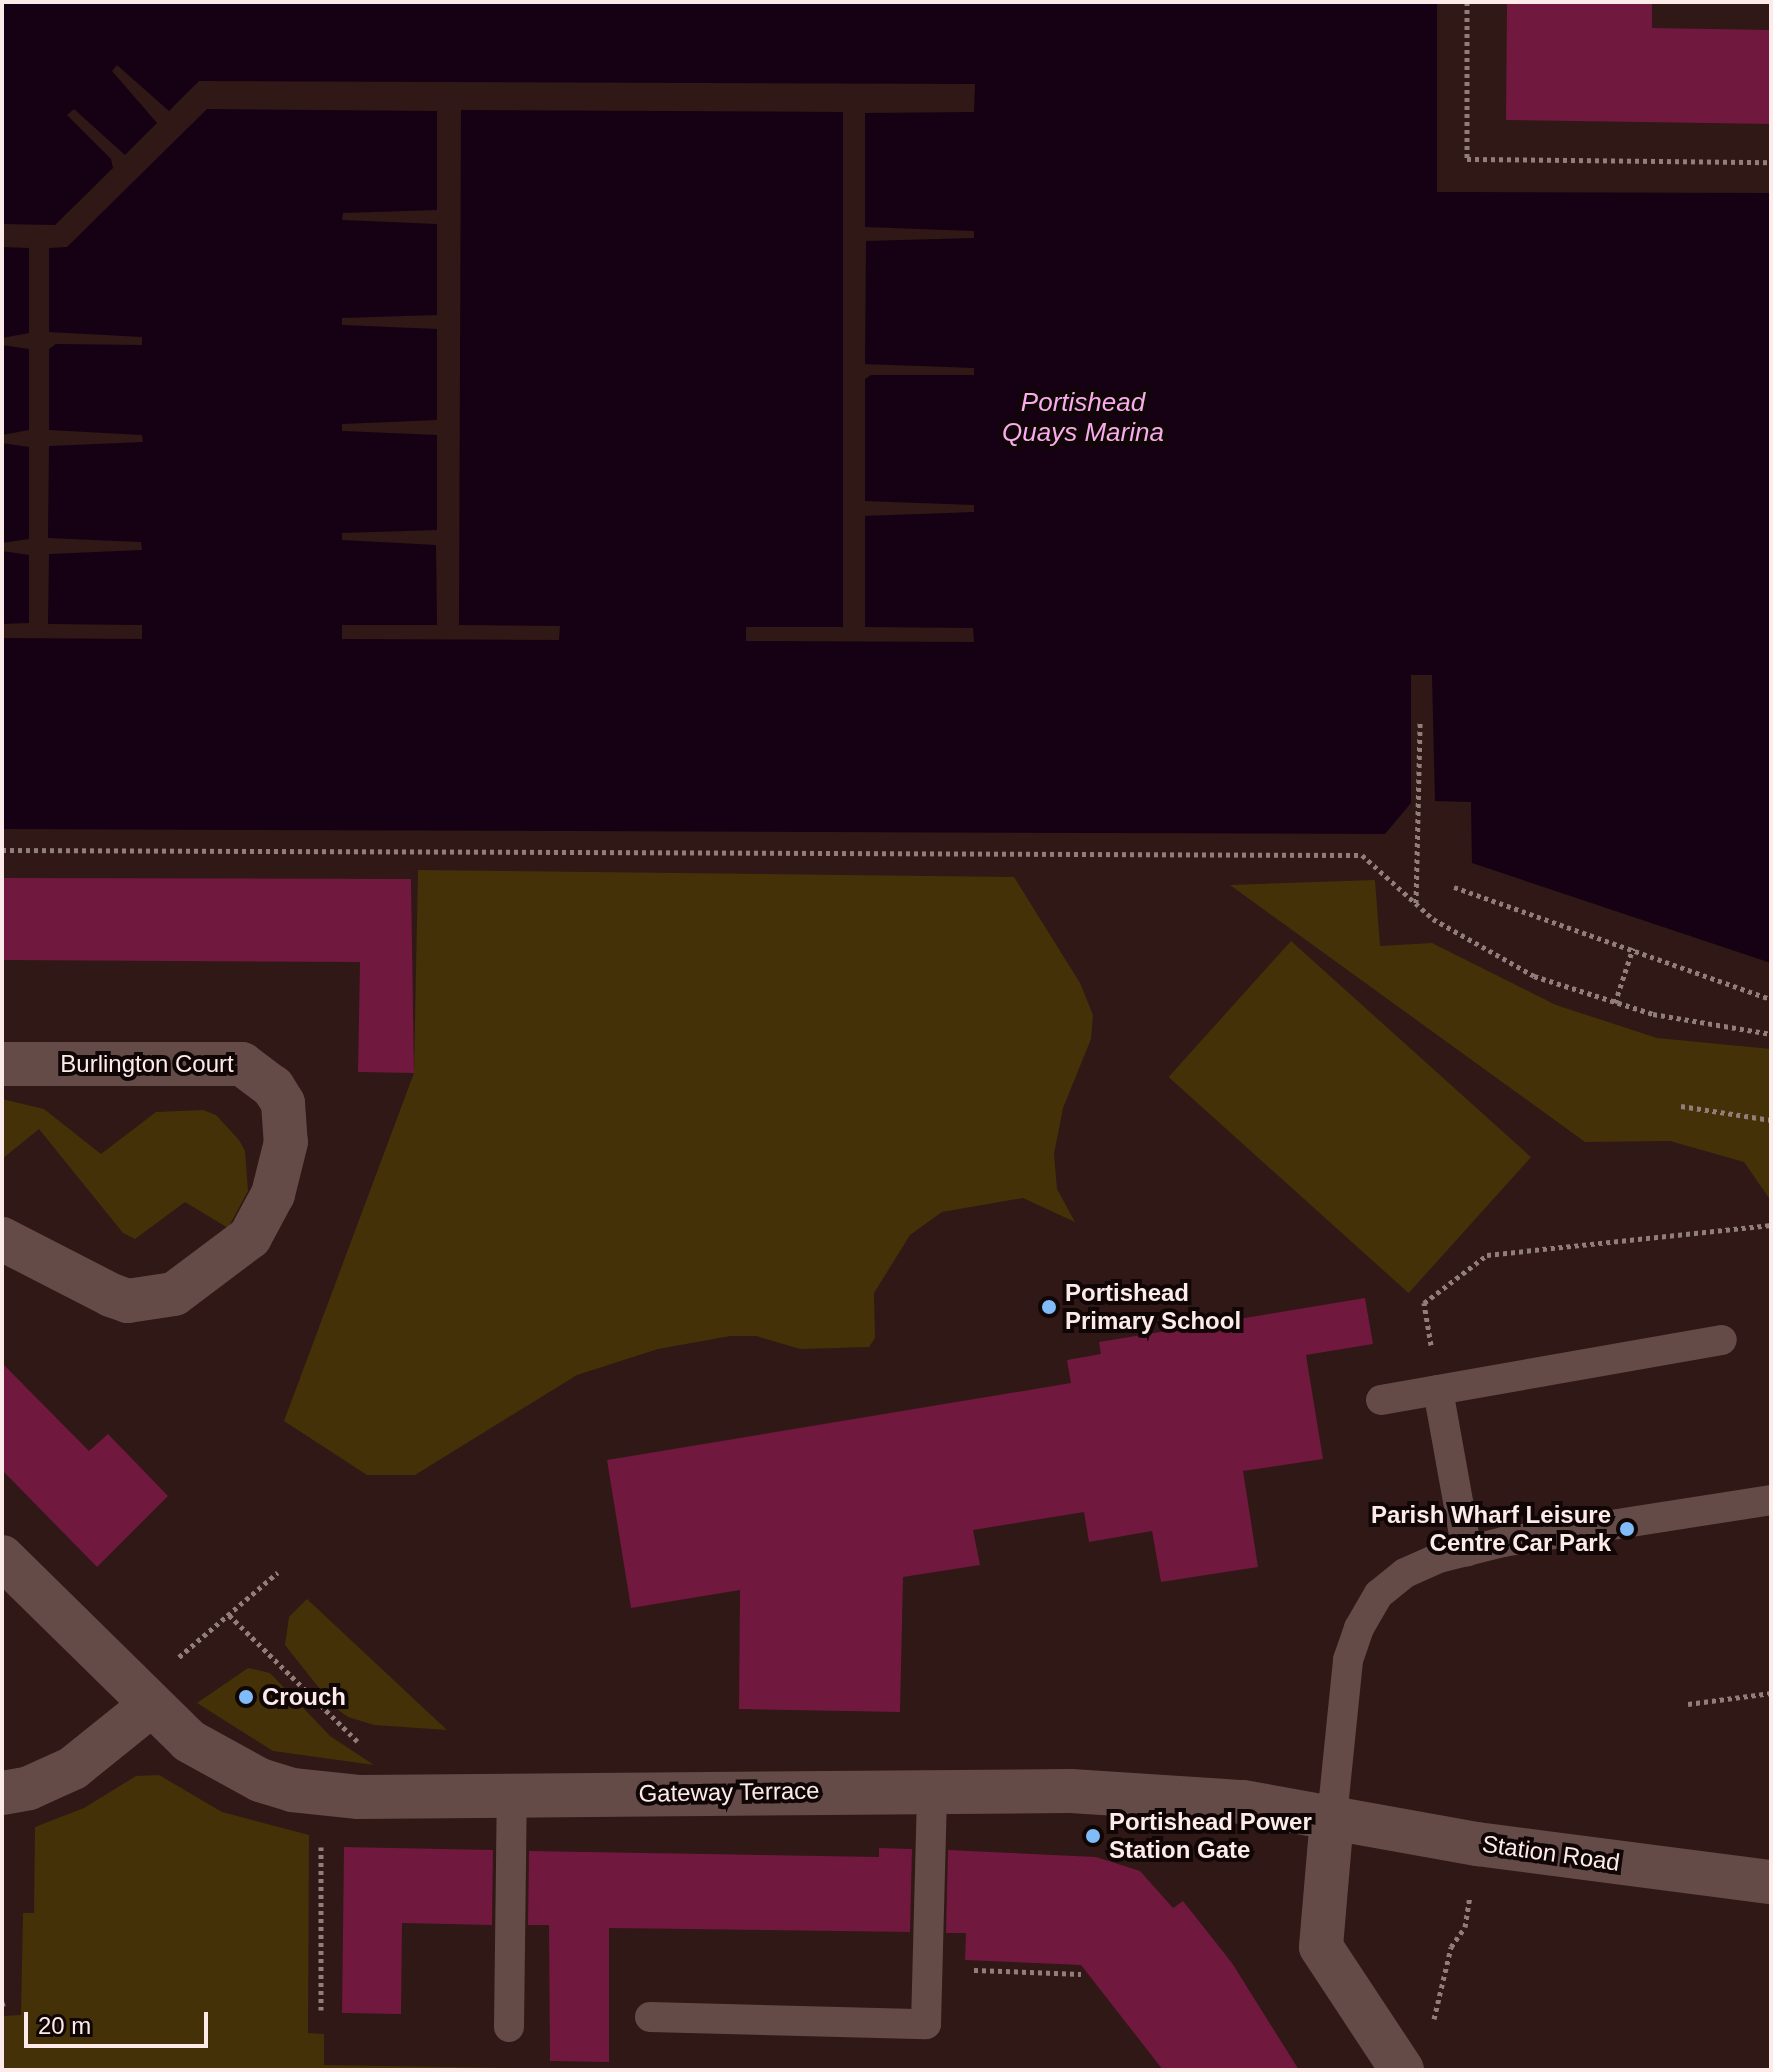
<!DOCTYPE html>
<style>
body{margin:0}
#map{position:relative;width:1773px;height:2072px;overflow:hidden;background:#2f1815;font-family:Arial,sans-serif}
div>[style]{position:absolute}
.green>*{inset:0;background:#443108;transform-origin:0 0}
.water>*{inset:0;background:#160013}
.pier>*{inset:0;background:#2f1815}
.building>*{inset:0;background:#70183e}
.path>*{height:5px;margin-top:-2.5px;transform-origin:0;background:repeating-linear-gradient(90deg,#917d7a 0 4px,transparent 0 8px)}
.lane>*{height:30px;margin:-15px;padding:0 15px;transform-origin:15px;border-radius:15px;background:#654b47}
.street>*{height:44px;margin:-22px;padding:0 22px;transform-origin:22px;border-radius:22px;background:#654b47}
.dots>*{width:22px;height:22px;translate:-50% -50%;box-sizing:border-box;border:4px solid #100606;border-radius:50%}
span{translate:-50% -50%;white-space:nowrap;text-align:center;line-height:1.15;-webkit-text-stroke:8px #100606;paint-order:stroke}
.street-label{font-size:24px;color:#fcebe9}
.poi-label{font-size:24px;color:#fcebe9;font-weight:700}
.left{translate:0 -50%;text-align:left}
.right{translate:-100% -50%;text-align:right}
.water-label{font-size:26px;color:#faabed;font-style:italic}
.frame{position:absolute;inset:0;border:4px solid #fcebe9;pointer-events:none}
.scale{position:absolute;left:24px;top:2012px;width:184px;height:36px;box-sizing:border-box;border:4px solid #fcebe9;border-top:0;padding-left:10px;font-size:24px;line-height:28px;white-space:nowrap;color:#fcebe9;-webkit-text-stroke:6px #100606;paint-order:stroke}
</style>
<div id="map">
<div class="green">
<i style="clip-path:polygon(418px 870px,1014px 877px,1080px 983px,1093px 1015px,1091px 1039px,1063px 1108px,1054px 1154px,1057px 1189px,1075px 1222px,1023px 1198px,942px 1212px,910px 1235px,874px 1293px,875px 1338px,869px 1347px,800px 1349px,756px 1336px,730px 1336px,658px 1349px,577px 1375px,415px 1475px,367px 1475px,284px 1421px,414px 1073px)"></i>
<i style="clip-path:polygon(1375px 880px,1380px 946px,1432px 943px,1556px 1005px,1657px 1038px,1771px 1049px,1771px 1201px,1744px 1162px,1670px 1141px,1585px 1142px,1230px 885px)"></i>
<i style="left:1291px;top:941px;width:323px;height:183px;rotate:42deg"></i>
<i style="clip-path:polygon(2px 1099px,44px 1109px,101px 1154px,156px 1112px,203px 1110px,216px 1115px,239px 1140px,245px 1151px,248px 1191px,228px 1228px,185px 1202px,135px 1239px,123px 1233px,39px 1129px,2px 1159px)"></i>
<i style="clip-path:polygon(307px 1599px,447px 1730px,374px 1725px,348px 1717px,334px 1707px,285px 1645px,289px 1617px)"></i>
<i style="clip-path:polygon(248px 1668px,270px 1673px,330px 1736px,374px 1765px,273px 1751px,197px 1703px)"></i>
<i style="clip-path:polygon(159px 1775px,222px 1812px,309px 1835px,308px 2033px,324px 2034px,324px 2065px,625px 2070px,2px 2070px,2px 2016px,21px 2015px,23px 1913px,34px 1913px,35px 1827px,84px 1808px,136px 1776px)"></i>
</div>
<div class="water">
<i style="clip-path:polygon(2px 2px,1437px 2px,1437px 192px,1771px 193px,1771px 963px,1472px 863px,1471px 802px,1435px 801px,1432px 675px,1411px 675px,1411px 803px,1385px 834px,2px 829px)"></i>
</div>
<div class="pier">
<i style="clip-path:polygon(117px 65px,169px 111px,199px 81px,975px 84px,974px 112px,865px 113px,865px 227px,974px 231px,974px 238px,866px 241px,865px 364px,974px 368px,974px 375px,871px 375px,865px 379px,865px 501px,974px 505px,974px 512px,865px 516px,865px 627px,973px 628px,974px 642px,746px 641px,746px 627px,843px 627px,843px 112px,461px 110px,459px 625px,560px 626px,559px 640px,342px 639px,342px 625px,437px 625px,436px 545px,342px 540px,342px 533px,437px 530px,437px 435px,342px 431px,342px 424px,437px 420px,437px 329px,342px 325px,342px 318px,437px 315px,437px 224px,342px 220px,343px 213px,437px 210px,437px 111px,207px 109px,67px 247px,49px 248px,49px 332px,142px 337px,142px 345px,56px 344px,49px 349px,49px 430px,142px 435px,143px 442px,49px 446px,48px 538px,141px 542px,142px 550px,49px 554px,48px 624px,142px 625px,142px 639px,2px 638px,2px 624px,29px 623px,29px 555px,2px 551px,2px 543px,29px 539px,29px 447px,2px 443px,2px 435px,29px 430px,29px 349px,2px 345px,2px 338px,29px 333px,29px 248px,2px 247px,2px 224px,55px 225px,113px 168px,111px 159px,67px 115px,74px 109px,125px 155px,157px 123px,112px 71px)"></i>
</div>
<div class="building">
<i style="clip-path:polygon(1507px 2px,1652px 2px,1652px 28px,1771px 30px,1771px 124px,1506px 120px)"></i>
<i style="clip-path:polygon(2px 878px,411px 879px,414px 1073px,358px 1072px,360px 962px,2px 960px)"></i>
<i style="clip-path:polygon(1365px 1298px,1373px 1344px,1306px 1355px,1323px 1459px,1243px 1471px,1258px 1567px,1161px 1582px,1152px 1531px,1089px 1542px,1084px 1512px,973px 1530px,980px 1565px,903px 1577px,900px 1712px,739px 1709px,740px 1590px,631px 1608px,607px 1460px,1071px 1383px,1067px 1360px,1101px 1354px,1099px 1342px)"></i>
<i style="clip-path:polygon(2px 1363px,89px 1451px,108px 1434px,168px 1496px,97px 1567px,2px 1470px)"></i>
<i style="clip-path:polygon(344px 1847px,493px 1850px,492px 1925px,402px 1923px,401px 2014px,342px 2013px)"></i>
<i style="clip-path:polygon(879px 1848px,912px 1849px,910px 1932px,609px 1928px,609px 2062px,550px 2061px,549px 1925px,528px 1925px,529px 1851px,879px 1857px)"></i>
<i style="clip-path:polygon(948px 1850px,1096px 1857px,1140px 1871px,1173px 1908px,1183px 1901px,1232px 1963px,1299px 2070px,1163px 2070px,1081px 1965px,965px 1960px,966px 1933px,946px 1933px)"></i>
</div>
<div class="path">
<i style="left:1467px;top:2px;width:157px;rotate:90deg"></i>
<i style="left:1467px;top:159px;width:304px;rotate:0.6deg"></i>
<i style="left:2px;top:850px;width:1360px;rotate:0.21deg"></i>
<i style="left:1362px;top:855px;width:96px;rotate:42deg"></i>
<i style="left:1433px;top:919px;width:116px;rotate:29.4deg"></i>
<i style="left:1534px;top:976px;width:125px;rotate:17.7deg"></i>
<i style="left:1653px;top:1014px;width:120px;rotate:9.6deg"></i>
<i style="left:1454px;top:887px;width:336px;rotate:19.5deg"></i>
<i style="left:1416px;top:903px;width:182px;rotate:-88.7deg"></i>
<i style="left:1615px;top:1003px;width:58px;rotate:-71.9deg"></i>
<i style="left:1681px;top:1106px;width:91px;rotate:8.8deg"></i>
<i style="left:1431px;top:1345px;width:43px;rotate:-99.5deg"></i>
<i style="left:1424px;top:1303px;width:79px;rotate:-37.3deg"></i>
<i style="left:1487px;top:1255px;width:286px;rotate:-6deg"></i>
<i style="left:229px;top:1615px;width:180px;rotate:44.5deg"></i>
<i style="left:179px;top:1657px;width:130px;rotate:-40.6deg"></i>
<i style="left:1688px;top:1704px;width:84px;rotate:-7.5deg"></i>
<i style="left:974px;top:1970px;width:107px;rotate:2.1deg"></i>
<i style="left:2px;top:2004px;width:3px;rotate:-18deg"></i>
<i style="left:321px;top:2010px;width:163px;rotate:-90deg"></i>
<i style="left:1434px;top:2019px;width:74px;rotate:-76.7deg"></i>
<i style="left:1451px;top:1947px;width:24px;rotate:-55deg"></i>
<i style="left:1465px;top:1927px;width:31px;rotate:-81deg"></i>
</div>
<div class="lane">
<i style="left:1438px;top:1390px;width:164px;rotate:79.8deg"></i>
<i style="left:1381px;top:1400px;width:346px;rotate:-10deg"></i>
<i style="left:1332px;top:1818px;width:159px;rotate:-84.2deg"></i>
<i style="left:1348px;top:1660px;width:34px;rotate:-71deg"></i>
<i style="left:1359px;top:1628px;width:39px;rotate:-60deg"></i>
<i style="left:1379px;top:1594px;width:33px;rotate:-39deg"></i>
<i style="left:1405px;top:1573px;width:37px;rotate:-24deg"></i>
<i style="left:1439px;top:1558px;width:66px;rotate:-14deg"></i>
<i style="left:1503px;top:1542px;width:271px;rotate:-8.9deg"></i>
<i style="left:650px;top:2017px;width:276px;rotate:1.5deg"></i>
<i style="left:926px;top:2024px;width:235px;rotate:-88.5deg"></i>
<i style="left:509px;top:2027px;width:232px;rotate:-89.3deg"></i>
</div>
<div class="street">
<i style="left:2px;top:1064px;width:240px"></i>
<i style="left:242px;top:1064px;width:39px;rotate:37deg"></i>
<i style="left:273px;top:1087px;width:19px;rotate:58deg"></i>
<i style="left:283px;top:1103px;width:39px;rotate:86deg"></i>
<i style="left:286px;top:1142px;width:54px;rotate:104deg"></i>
<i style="left:273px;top:1194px;width:49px;rotate:118.1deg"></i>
<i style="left:250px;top:1237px;width:95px;rotate:143.1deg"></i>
<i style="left:174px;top:1294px;width:47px;rotate:171.3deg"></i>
<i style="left:128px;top:1301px;width:18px;rotate:-161deg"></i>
<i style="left:111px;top:1295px;width:123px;rotate:-152.8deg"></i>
<i style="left:2px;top:1557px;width:262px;rotate:44.5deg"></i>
<i style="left:189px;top:1741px;width:81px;rotate:28.8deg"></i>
<i style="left:260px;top:1780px;width:34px;rotate:17deg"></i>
<i style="left:292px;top:1790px;width:67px;rotate:6deg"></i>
<i style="left:359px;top:1797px;width:712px;rotate:-0.48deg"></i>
<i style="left:1071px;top:1791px;width:172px;rotate:3.7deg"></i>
<i style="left:1243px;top:1802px;width:238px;rotate:10.2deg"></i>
<i style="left:1477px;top:1844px;width:296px;rotate:7.4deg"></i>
<i style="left:2px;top:1793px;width:27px;rotate:-10deg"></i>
<i style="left:29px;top:1788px;width:48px;rotate:-24.4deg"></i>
<i style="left:73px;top:1768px;width:99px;rotate:-38.8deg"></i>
<i style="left:1332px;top:1818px;width:129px;rotate:94.9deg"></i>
<i style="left:1321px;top:1947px;width:147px;rotate:56.6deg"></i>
</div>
<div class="dots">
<i style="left:1049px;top:1307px;background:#81bcfa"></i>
<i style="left:1627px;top:1529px;background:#81bcfa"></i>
<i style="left:246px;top:1697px;background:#81bcfa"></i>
<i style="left:1093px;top:1836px;background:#81bcfa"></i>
</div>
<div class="street-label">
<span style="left:147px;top:1064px">Burlington Court</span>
<span style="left:729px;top:1792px;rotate:-1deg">Gateway Terrace</span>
<span style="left:1551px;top:1853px;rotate:8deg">Station Road</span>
</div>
<div class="poi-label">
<span class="left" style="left:1065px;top:1307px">Portishead<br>Primary School</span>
<span class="right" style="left:1611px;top:1529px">Parish Wharf Leisure<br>Centre Car Park</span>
<span class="left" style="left:262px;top:1697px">Crouch</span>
<span class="left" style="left:1109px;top:1836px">Portishead Power<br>Station Gate</span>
</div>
<div class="water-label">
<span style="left:1083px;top:418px">Portishead<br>Quays Marina</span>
</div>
<div class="frame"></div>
<div class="scale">20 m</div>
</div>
